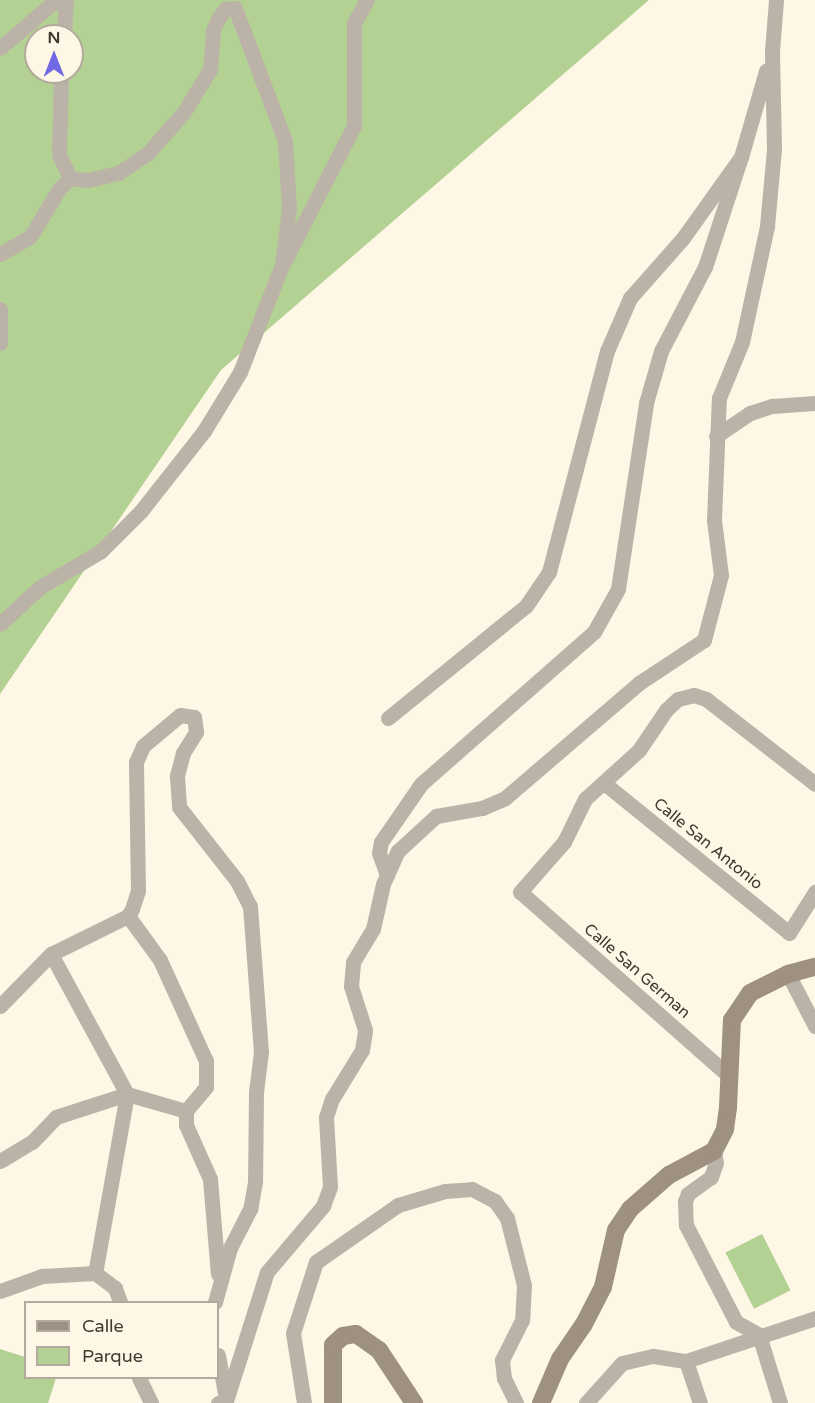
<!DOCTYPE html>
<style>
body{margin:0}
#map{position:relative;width:815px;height:1403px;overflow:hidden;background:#fef7e6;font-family:"Varela Round",sans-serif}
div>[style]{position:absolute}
.green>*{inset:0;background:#b3d192;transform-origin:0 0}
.street>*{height:15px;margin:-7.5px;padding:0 7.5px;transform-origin:7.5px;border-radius:7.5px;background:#bbb3a8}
.secondary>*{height:18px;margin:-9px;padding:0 9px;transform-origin:9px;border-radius:9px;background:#9e9182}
span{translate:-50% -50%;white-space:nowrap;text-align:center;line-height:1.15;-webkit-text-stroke:6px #fef7e6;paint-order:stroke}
.street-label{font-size:16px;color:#3f3a2f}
.legend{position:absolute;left:24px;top:1301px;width:195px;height:78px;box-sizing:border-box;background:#fef7e6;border:2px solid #b2ab9d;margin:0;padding:8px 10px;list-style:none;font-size:18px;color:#3f3a2f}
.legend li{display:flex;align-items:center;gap:12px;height:30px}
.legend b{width:30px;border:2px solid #b2ab9d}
.north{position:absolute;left:24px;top:24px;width:60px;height:60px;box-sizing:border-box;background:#fef7e6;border:2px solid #b2ab9d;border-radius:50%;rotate:0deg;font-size:16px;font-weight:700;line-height:24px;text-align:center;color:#3f3a2f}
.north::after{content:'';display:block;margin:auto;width:21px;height:27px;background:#7069e3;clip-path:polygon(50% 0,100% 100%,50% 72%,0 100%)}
</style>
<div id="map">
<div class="green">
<i style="clip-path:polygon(evenodd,0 0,649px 0,221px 370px,0 694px,0 0,36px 36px,72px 36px,72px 72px,36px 72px,36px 36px)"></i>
<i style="left:762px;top:1234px;width:63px;height:41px;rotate:63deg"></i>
<i style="clip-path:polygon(0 1349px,25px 1357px,26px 1378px,56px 1378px,48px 1403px,0 1403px)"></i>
</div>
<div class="street">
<i style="left:64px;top:36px;width:36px;rotate:-87deg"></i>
<i style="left:0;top:48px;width:74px;rotate:-40.6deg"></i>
<i style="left:0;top:254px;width:34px;rotate:-30deg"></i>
<i style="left:30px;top:237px;width:56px;rotate:-58.9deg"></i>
<i style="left:59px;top:189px;width:16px;rotate:-45deg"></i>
<i style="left:284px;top:262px;width:153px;rotate:-62.8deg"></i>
<i style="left:354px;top:126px;width:103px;rotate:-90deg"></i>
<i style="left:354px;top:23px;width:26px;rotate:-61deg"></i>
<i style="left:0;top:309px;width:34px;rotate:90deg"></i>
<i style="left:716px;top:436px;width:41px;rotate:-34.1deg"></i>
<i style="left:750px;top:413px;width:23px;rotate:-18deg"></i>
<i style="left:772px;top:406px;width:43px;rotate:-4deg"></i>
<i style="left:0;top:624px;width:54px;rotate:-42.8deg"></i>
<i style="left:40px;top:587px;width:71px;rotate:-30.5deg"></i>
<i style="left:101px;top:551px;width:57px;rotate:-45deg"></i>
<i style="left:141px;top:511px;width:102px;rotate:-51.8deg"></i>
<i style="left:204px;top:431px;width:69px;rotate:-58.6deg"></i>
<i style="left:240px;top:372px;width:115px;rotate:-68.6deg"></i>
<i style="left:282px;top:265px;width:57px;rotate:-83deg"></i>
<i style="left:289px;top:208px;width:67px;rotate:-93.4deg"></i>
<i style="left:285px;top:141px;width:142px;rotate:-110.6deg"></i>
<i style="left:235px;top:8px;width:10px;rotate:174deg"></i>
<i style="left:225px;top:9px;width:12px;rotate:125deg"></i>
<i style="left:218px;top:19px;width:12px;rotate:114deg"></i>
<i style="left:213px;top:30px;width:39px;rotate:94deg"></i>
<i style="left:210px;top:69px;width:50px;rotate:121.2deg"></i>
<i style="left:184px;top:112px;width:55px;rotate:131.3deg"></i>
<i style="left:148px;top:153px;width:36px;rotate:146deg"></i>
<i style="left:118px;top:173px;width:31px;rotate:167deg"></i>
<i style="left:88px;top:180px;width:18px;rotate:-174deg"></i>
<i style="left:70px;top:178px;width:26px;rotate:-115deg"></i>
<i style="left:59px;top:154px;width:82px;rotate:-88.6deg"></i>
<i style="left:388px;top:718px;width:178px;rotate:-39.1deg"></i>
<i style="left:526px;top:606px;width:41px;rotate:-55.9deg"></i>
<i style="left:549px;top:572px;width:228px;rotate:-75.3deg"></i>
<i style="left:607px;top:351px;width:58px;rotate:-66.5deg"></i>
<i style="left:630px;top:298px;width:80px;rotate:-48.5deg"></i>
<i style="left:683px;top:238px;width:100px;rotate:-54.4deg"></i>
<i style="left:741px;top:157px;width:90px;rotate:-73.8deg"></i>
<i style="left:604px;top:783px;width:238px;rotate:39deg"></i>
<i style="left:789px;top:933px;width:49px;rotate:-57.6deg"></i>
<i style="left:387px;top:875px;width:23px;rotate:-110deg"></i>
<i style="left:379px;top:853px;width:11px;rotate:-80deg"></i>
<i style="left:381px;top:842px;width:70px;rotate:-55.4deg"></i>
<i style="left:421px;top:784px;width:230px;rotate:-41.3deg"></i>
<i style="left:594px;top:632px;width:49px;rotate:-60.8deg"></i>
<i style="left:618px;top:589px;width:188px;rotate:-81.4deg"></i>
<i style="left:646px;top:403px;width:54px;rotate:-73.9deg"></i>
<i style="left:661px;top:351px;width:95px;rotate:-62.4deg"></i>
<i style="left:705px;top:267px;width:116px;rotate:-71.9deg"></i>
<i style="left:128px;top:916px;width:54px;rotate:54deg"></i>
<i style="left:160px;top:960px;width:111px;rotate:65.5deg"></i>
<i style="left:206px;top:1061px;width:26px;rotate:90deg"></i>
<i style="left:206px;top:1087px;width:31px;rotate:130deg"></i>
<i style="left:186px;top:1111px;width:14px;rotate:90deg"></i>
<i style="left:186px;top:1125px;width:59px;rotate:66deg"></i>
<i style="left:210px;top:1179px;width:95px;rotate:85.2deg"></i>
<i style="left:51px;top:954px;width:159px;rotate:61.5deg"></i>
<i style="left:127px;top:1094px;width:182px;rotate:100.1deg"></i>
<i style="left:788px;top:974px;width:59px;rotate:62.6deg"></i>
<i style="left:0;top:1006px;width:73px;rotate:-45.6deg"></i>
<i style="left:51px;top:954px;width:86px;rotate:-26.3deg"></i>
<i style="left:128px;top:916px;width:8px;rotate:-60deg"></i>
<i style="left:132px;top:909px;width:19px;rotate:-72deg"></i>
<i style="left:138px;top:891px;width:129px;rotate:-90.9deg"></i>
<i style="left:136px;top:762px;width:17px;rotate:-66deg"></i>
<i style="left:143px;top:746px;width:48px;rotate:-40deg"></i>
<i style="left:180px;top:715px;width:14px;rotate:8deg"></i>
<i style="left:194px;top:717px;width:15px;rotate:82deg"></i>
<i style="left:196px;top:732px;width:25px;rotate:122deg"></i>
<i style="left:183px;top:753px;width:24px;rotate:105deg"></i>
<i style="left:177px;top:776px;width:31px;rotate:86deg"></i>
<i style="left:179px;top:807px;width:94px;rotate:51.9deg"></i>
<i style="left:237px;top:881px;width:28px;rotate:63deg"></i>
<i style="left:250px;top:906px;width:146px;rotate:85.7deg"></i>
<i style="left:261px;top:1052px;width:40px;rotate:97.1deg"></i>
<i style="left:256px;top:1092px;width:90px;rotate:90.6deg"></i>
<i style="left:255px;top:1182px;width:27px;rotate:100deg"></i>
<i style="left:250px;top:1209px;width:44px;rotate:117.1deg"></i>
<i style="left:230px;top:1248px;width:56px;rotate:105.5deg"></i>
<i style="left:729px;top:1076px;width:278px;rotate:-138.6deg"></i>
<i style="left:520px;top:892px;width:67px;rotate:-48.7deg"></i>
<i style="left:564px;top:842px;width:48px;rotate:-64deg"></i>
<i style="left:585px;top:799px;width:73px;rotate:-42.2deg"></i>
<i style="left:639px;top:750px;width:48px;rotate:-56deg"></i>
<i style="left:666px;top:710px;width:16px;rotate:-43deg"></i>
<i style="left:678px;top:699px;width:16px;rotate:-14deg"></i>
<i style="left:694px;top:695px;width:13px;rotate:18deg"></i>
<i style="left:706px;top:699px;width:138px;rotate:37.9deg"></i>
<i style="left:714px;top:1151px;width:12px;rotate:81deg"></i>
<i style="left:716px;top:1163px;width:15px;rotate:110deg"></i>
<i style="left:711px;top:1177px;width:29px;rotate:144deg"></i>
<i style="left:688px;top:1194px;width:8px;rotate:113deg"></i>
<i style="left:685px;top:1201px;width:24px;rotate:88deg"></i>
<i style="left:686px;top:1225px;width:109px;rotate:62.7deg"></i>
<i style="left:736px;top:1322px;width:26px;rotate:29deg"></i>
<i style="left:759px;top:1335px;width:71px;rotate:72.8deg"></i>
<i style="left:0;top:1161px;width:37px;rotate:-31deg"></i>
<i style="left:32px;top:1142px;width:35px;rotate:-46deg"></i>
<i style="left:56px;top:1117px;width:75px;rotate:-17.9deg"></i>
<i style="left:127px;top:1094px;width:61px;rotate:16.1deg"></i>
<i style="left:0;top:1291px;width:45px;rotate:-19.7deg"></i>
<i style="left:42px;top:1276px;width:53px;rotate:-3.2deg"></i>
<i style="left:95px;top:1273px;width:25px;rotate:37deg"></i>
<i style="left:115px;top:1288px;width:15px;rotate:70deg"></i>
<i style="left:218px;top:1355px;width:45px;rotate:79.7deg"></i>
<i style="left:686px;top:1361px;width:44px;rotate:71.6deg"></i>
<i style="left:139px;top:1378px;width:28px;rotate:64deg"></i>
<i style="left:218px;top:1403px;width:8px;rotate:-14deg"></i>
<i style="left:226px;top:1401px;width:135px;rotate:-72.4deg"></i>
<i style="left:267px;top:1272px;width:87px;rotate:-49.7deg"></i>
<i style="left:323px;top:1206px;width:20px;rotate:-70deg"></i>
<i style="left:330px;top:1187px;width:70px;rotate:-93.3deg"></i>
<i style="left:326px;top:1117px;width:19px;rotate:-72deg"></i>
<i style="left:332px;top:1099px;width:57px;rotate:-58.5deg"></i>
<i style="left:362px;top:1050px;width:20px;rotate:-81deg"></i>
<i style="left:365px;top:1030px;width:46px;rotate:-107.7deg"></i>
<i style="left:351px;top:986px;width:24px;rotate:-85deg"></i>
<i style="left:353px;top:962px;width:39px;rotate:-59deg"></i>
<i style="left:373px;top:929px;width:46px;rotate:-77.5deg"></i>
<i style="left:383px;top:884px;width:36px;rotate:-66deg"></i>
<i style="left:398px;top:851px;width:52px;rotate:-42.6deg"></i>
<i style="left:436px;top:816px;width:47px;rotate:-9.9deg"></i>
<i style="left:482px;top:808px;width:25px;rotate:-23deg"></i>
<i style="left:505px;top:798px;width:177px;rotate:-40.6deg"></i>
<i style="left:639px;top:683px;width:78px;rotate:-33.5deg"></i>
<i style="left:704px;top:640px;width:67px;rotate:-75.3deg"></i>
<i style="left:721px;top:575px;width:55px;rotate:-97.3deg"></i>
<i style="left:714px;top:520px;width:122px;rotate:-87.7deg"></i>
<i style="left:719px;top:398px;width:61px;rotate:-67.7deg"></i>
<i style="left:742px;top:342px;width:119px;rotate:-77.8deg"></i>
<i style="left:767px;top:226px;width:77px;rotate:-84.8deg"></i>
<i style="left:774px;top:149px;width:98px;rotate:-91.2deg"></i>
<i style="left:772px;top:51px;width:51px;rotate:-85.5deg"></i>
<i style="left:304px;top:1403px;width:71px;rotate:-98.9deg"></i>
<i style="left:293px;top:1333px;width:75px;rotate:-72.1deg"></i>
<i style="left:316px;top:1262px;width:100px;rotate:-34.8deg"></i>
<i style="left:398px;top:1205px;width:49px;rotate:-16.6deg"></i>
<i style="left:445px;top:1191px;width:27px;rotate:-4deg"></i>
<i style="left:472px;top:1189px;width:26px;rotate:28deg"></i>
<i style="left:495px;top:1201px;width:21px;rotate:55deg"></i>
<i style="left:507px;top:1218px;width:69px;rotate:75.8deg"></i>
<i style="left:524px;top:1285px;width:35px;rotate:93deg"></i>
<i style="left:522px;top:1320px;width:45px;rotate:116.6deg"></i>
<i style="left:502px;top:1360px;width:18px;rotate:84deg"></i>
<i style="left:504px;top:1378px;width:28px;rotate:64deg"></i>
<i style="left:586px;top:1403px;width:54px;rotate:-48deg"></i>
<i style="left:622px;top:1363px;width:32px;rotate:-13deg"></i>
<i style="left:653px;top:1356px;width:33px;rotate:9deg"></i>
<i style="left:686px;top:1361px;width:136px;rotate:-18.4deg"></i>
</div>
<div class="secondary">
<i style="left:333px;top:1403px;width:58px;rotate:-90deg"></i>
<i style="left:333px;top:1345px;width:13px;rotate:-42deg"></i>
<i style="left:343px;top:1336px;width:13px;rotate:-9deg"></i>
<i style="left:356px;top:1334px;width:28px;rotate:35deg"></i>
<i style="left:379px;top:1350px;width:64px;rotate:56.6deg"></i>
<i style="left:541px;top:1403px;width:48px;rotate:-66.6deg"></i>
<i style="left:560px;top:1359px;width:42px;rotate:-55.6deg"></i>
<i style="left:584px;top:1324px;width:42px;rotate:-62.8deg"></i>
<i style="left:603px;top:1287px;width:58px;rotate:-77.2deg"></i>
<i style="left:616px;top:1230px;width:25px;rotate:-56deg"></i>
<i style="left:630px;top:1209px;width:52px;rotate:-41.1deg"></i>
<i style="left:669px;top:1175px;width:51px;rotate:-28.1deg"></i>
<i style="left:714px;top:1151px;width:25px;rotate:-63deg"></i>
<i style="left:725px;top:1129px;width:22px;rotate:-82deg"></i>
<i style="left:728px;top:1107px;width:87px;rotate:-87.4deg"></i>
<i style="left:732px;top:1020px;width:32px;rotate:-56deg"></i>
<i style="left:750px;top:993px;width:42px;rotate:-26.6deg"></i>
<i style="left:788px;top:974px;width:28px;rotate:-15deg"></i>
</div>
<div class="street-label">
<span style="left:708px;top:844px;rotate:39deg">Calle San Antonio</span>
<span style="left:637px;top:971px;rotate:41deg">Calle San German</span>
</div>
<ul class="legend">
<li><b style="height:8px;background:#9e9182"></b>Calle</li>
<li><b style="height:16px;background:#b3d192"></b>Parque</li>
</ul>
<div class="north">N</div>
</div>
